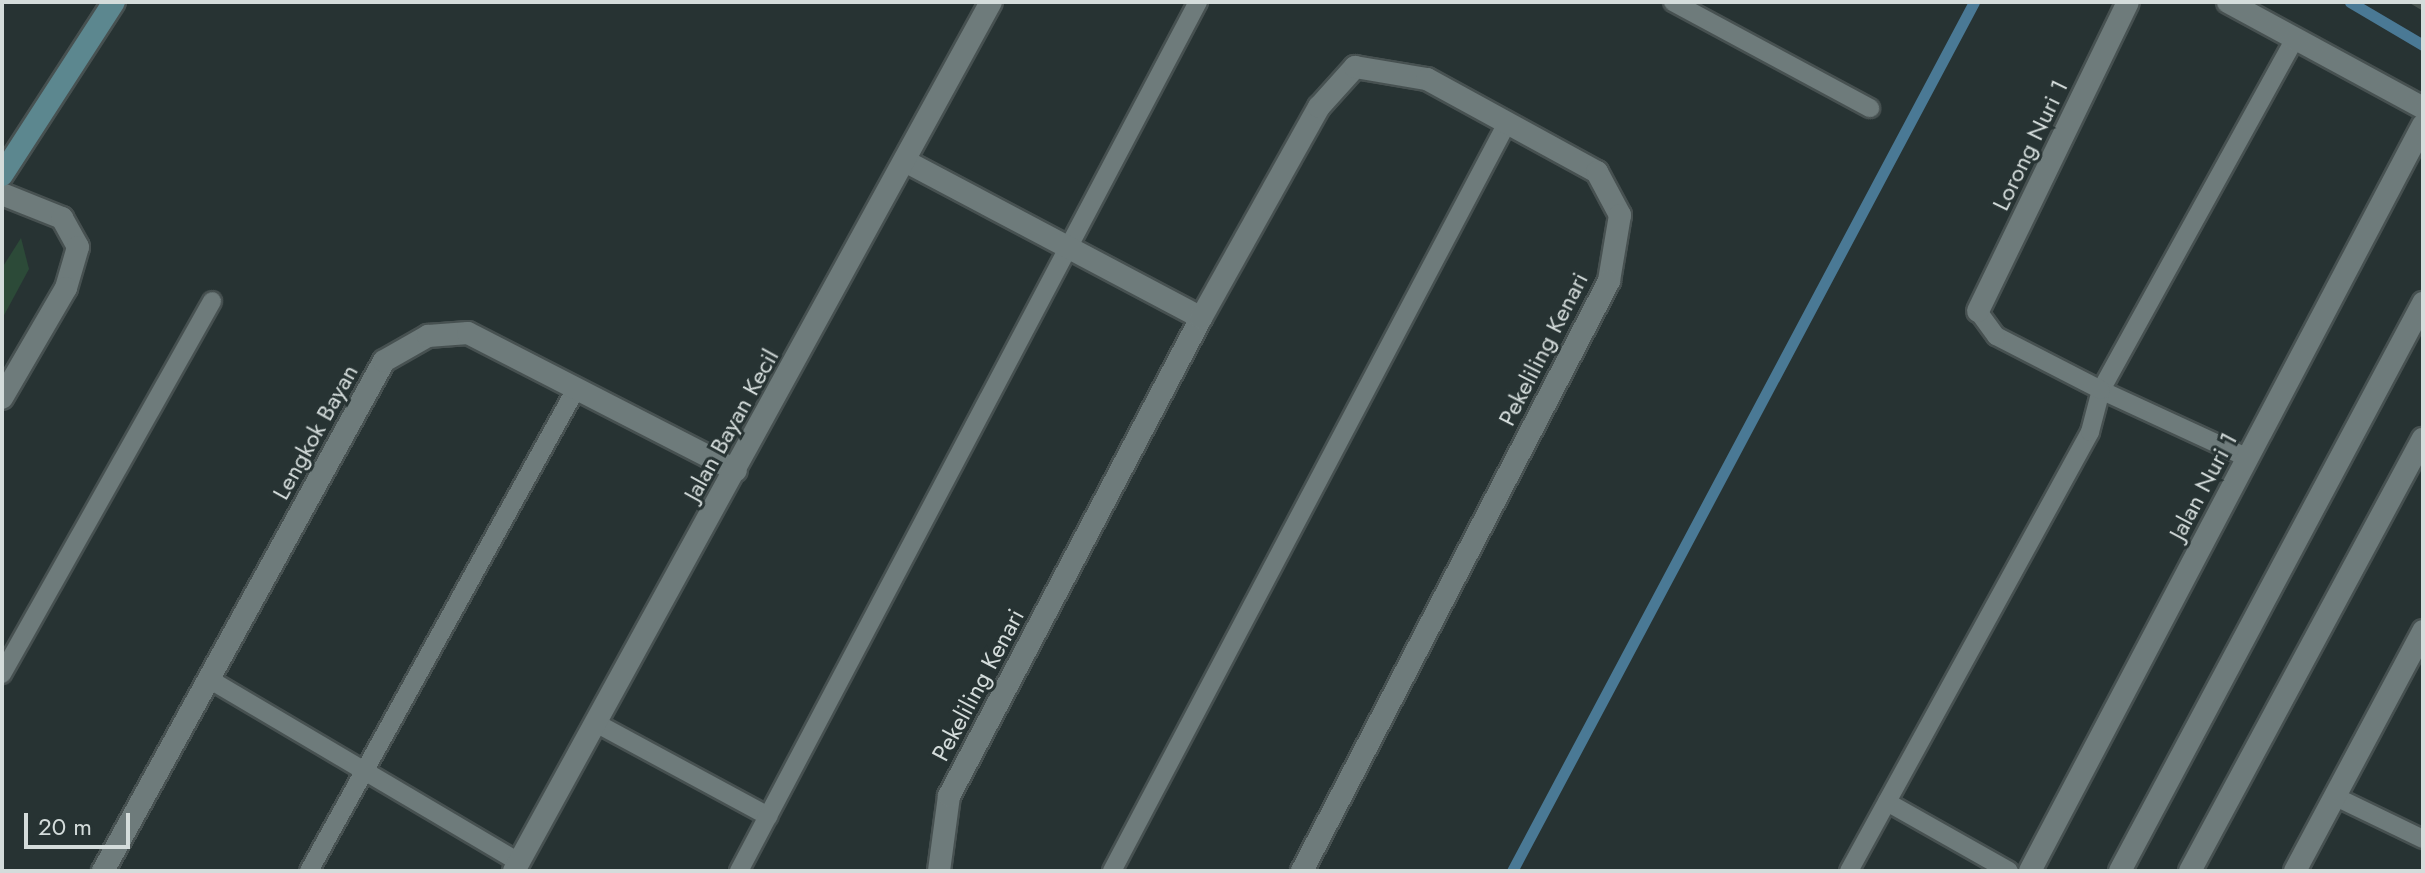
<!DOCTYPE html>
<style>
body{margin:0}
#map{position:relative;width:2425px;height:873px;overflow:hidden;background:#273333;font-family:Jost,sans-serif}
div>[style]{position:absolute}
.green>*{inset:0;background:#2c4a38}
.stream>*{height:11px;margin:-5.5px;padding:0 5.5px;transform-origin:5.5px;border-radius:5.5px;background:#4a7995}
.building>*{inset:0;background:#45514d}
.roads{filter:drop-shadow(2px 0 #475151) drop-shadow(-2px 0 #475151) drop-shadow(0 2px #475151) drop-shadow(0 -2px #475151)}
.service>*{height:18px;margin:-9px;padding:0 9px;transform-origin:9px;border-radius:9px;background:#6e7b7b}
.minor>*{height:22px;margin:-11px;padding:0 11px;transform-origin:11px;border-radius:11px;background:#6e7b7b}
.secondary>*{height:22px;margin:-11px;padding:0 11px;transform-origin:11px;border-radius:11px;background:#5c878f}
span{translate:-50% -50%;white-space:nowrap;text-align:center;line-height:1.15;-webkit-text-stroke:6px #273333;paint-order:stroke}
.street-label{font-size:24px;color:#d4dcdb}
.frame{position:absolute;inset:0;border:4px solid #d4dcdb;pointer-events:none}
.scale{position:absolute;left:24px;top:813px;width:106px;height:36px;box-sizing:border-box;border:4px solid #d4dcdb;border-top:0;padding-left:10px;font-size:24px;line-height:28px;white-space:nowrap;color:#d4dcdb;-webkit-text-stroke:6px #273333;paint-order:stroke}
</style>
<div id="map">
<div class="green">
<i style="clip-path:polygon(21px 238px,29px 269px,2px 319px,2px 268px)"></i>
</div>
<div class="stream">
<i style="left:2350px;top:2px;width:85px;rotate:30.5deg"></i>
<i style="left:1512px;top:871px;width:984px;rotate:-62deg"></i>
</div>
<div class="building">
<i style="clip-path:polygon(2408px 2px,2423px 2px,2423px 11px)"></i>
</div>
<div class="roads">
<div class="service">
<i style="left:1673px;top:2px;width:224px;rotate:28.3deg"></i>
<i style="left:2248px;top:458px;width:162px;rotate:-155.2deg"></i>
<i style="left:2101px;top:390px;width:401px;rotate:-61.1deg"></i>
<i style="left:2px;top:674px;width:428px;rotate:-60.6deg"></i>
<i style="left:209px;top:679px;width:360px;rotate:30.6deg"></i>
<i style="left:596px;top:723px;width:196px;rotate:28.4deg"></i>
<i style="left:2334px;top:796px;width:99px;rotate:25.8deg"></i>
<i style="left:1887px;top:802px;width:140px;rotate:29.5deg"></i>
<i style="left:309px;top:871px;width:551px;rotate:-61.02deg"></i>
<i style="left:739px;top:871px;width:983px;rotate:-62.16deg"></i>
<i style="left:1112px;top:871px;width:846px;rotate:-62.16deg"></i>
<i style="left:1849px;top:871px;width:501px;rotate:-61.23deg"></i>
<i style="left:2090px;top:432px;width:43px;rotate:-75.3deg"></i>
<i style="left:2101px;top:390px;width:118px;rotate:-152.8deg"></i>
<i style="left:1996px;top:336px;width:31px;rotate:-126deg"></i>
</div>
<div class="minor">
<i style="left:2228px;top:2px;width:222px;rotate:28.5deg"></i>
<i style="left:905px;top:161px;width:335px;rotate:27.9deg"></i>
<i style="left:2px;top:194px;width:65px;rotate:21.8deg"></i>
<i style="left:62px;top:218px;width:33px;rotate:61deg"></i>
<i style="left:78px;top:247px;width:43px;rotate:106.3deg"></i>
<i style="left:66px;top:288px;width:127px;rotate:120.2deg"></i>
<i style="left:1978px;top:311px;width:343px;rotate:-64.1deg"></i>
<i style="left:103px;top:871px;width:582px;rotate:-61.15deg"></i>
<i style="left:384px;top:361px;width:51px;rotate:-29.6deg"></i>
<i style="left:428px;top:336px;width:40px;rotate:-4.3deg"></i>
<i style="left:468px;top:333px;width:301px;rotate:27.2deg"></i>
<i style="left:514px;top:871px;width:991px;rotate:-61.24deg"></i>
<i style="left:939px;top:871px;width:76px;rotate:-82.4deg"></i>
<i style="left:949px;top:796px;width:540px;rotate:-62.2deg"></i>
<i style="left:1201px;top:318px;width:242px;rotate:-60.8deg"></i>
<i style="left:1319px;top:107px;width:54px;rotate:-48deg"></i>
<i style="left:1355px;top:67px;width:73px;rotate:9.5deg"></i>
<i style="left:1427px;top:79px;width:194px;rotate:28.7deg"></i>
<i style="left:1597px;top:172px;width:49px;rotate:61.9deg"></i>
<i style="left:1620px;top:215px;width:67px;rotate:99.5deg"></i>
<i style="left:1609px;top:281px;width:665px;rotate:117.49deg"></i>
<i style="left:2030px;top:871px;width:843px;rotate:-62.22deg"></i>
<i style="left:2120px;top:871px;width:644px;rotate:-61.92deg"></i>
<i style="left:2190px;top:871px;width:491px;rotate:-61.7deg"></i>
<i style="left:2295px;top:871px;width:272px;rotate:-61.9deg"></i>
</div>
<div class="secondary">
<i style="left:2px;top:175px;width:206px;rotate:-57.1deg"></i>
</div>
</div>
<div class="street-label">
<span style="left:2030px;top:145px;rotate:-64deg">Lorong Nuri 1</span>
<span style="left:1543px;top:349px;rotate:-63deg">Pekeliling Kenari</span>
<span style="left:731px;top:425px;rotate:-61deg">Jalan Bayan Kecil</span>
<span style="left:315px;top:432px;rotate:-61deg">Lengkok Bayan</span>
<span style="left:2203px;top:486px;rotate:-62deg">Jalan Nuri 1</span>
<span style="left:978px;top:685px;rotate:-62deg">Pekeliling Kenari</span>
</div>
<div class="frame"></div>
<div class="scale">20 m</div>
</div>
